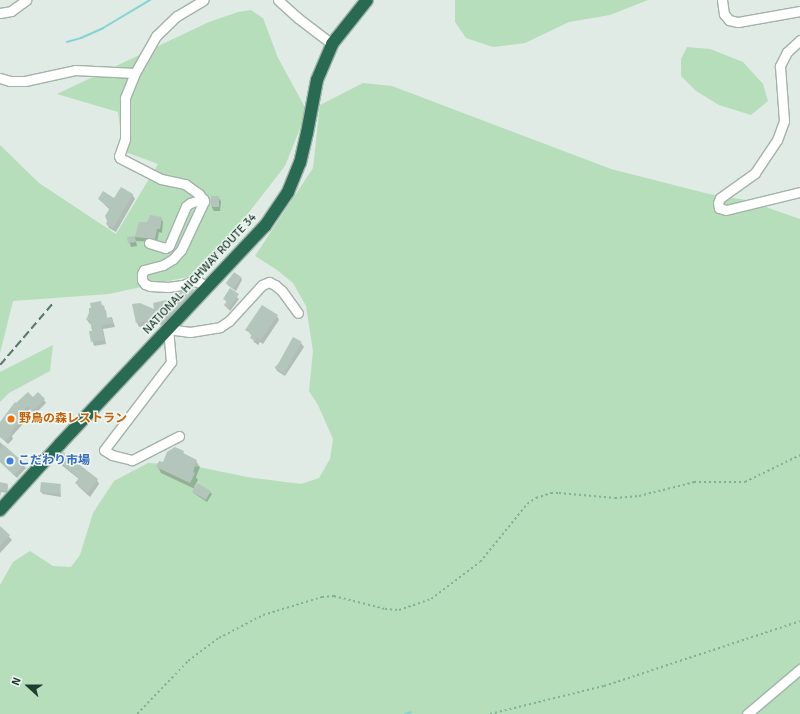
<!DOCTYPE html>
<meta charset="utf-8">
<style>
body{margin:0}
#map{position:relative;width:800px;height:714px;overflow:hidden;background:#dfebe4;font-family:Signika,"Noto Sans JP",sans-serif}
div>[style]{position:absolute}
.green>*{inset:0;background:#b6deba}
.shadow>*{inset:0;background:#0003}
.stream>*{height:2px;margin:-1px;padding:0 1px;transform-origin:1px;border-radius:1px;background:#83d5d4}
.building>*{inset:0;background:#b4c6bc;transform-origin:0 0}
.path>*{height:1.5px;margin-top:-0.75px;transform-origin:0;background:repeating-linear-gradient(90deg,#7db198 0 2px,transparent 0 5px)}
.roads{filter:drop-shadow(1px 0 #a2b3aa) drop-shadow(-1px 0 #a2b3aa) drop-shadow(0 1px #a2b3aa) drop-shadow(0 -1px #a2b3aa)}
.minor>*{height:9px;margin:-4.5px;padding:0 4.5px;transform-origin:4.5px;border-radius:4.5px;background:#fff}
.highway>*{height:12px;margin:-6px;padding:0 6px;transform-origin:6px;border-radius:6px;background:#296a52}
.rail>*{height:2px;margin-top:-1px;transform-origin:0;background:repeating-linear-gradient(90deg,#59786b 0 8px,transparent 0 12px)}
.dots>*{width:11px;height:11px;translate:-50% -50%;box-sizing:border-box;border:2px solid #eff8f2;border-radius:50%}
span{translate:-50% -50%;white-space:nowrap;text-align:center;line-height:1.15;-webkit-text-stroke:3px #eff8f2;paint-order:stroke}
.street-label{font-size:12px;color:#1f3c30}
.food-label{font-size:12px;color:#c56008;font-weight:700}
.left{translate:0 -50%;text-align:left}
.shop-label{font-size:12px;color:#366cbe;font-weight:700}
.north{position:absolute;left:8px;top:666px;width:40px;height:40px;-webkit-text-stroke:3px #eff8f2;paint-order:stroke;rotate:291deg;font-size:11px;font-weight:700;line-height:16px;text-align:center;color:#1f3c30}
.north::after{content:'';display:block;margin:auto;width:14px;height:18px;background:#1f3c30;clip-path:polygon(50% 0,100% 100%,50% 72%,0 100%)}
</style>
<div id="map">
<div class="green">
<i style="clip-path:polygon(455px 0,648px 0,610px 15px,569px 22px,525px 43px,493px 47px,466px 38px,455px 22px)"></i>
<i style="clip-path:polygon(251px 10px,263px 18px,278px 58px,307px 111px,285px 166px,201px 274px,109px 294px,13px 301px,0 353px,0 145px,39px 183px,116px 234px,158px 164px,123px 151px,118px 112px,57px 94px,209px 22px,238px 12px)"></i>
<i style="clip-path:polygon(687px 47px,710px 49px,743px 62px,763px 84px,768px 101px,751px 115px,719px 105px,696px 91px,681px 76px,681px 59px)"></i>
<i style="clip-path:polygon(363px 83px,392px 86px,611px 169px,709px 194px,746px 200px,800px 219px,800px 714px,0 714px,0 585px,13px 562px,30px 551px,53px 566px,71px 567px,80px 555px,93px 513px,114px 481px,148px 463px,189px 465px,247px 477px,301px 484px,319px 478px,330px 459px,333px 439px,318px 405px,309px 391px,313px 351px,306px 306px,293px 283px,277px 270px,255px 256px,313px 168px,320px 105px)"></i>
<i style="clip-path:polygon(53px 345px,50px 371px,9px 393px,0 402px,0 372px)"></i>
</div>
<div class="shadow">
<i style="clip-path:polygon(132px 194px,135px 199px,116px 232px,109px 228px,107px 224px,110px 210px,99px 199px,115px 199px)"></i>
<i style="clip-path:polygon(218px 197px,221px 201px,220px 211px,214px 211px,211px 206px)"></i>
<i style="clip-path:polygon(161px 218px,163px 222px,162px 233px,159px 232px,157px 242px,136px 241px,137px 246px,131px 247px,128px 238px,135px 237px,147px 223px)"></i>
<i style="clip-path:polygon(241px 277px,242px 280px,236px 291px,229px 286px,227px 284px)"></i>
<i style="clip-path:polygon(191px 289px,196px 295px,175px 317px,164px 324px,160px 325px,159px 323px,139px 327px,137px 323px,171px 300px)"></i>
<i style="clip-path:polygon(230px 290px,239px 299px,230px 311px,225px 305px,227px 302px,224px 299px)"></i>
<i style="clip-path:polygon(100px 302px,106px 311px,107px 319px,112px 318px,115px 327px,103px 329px,106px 344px,94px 346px,90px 332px,93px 332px,91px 324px,90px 324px,87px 320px,90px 313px)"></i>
<i style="clip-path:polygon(277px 316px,279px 320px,263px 344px,260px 342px,258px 345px,254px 342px,252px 336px,247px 330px)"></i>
<i style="clip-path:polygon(301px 343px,304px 347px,285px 376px,277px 371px,275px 367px)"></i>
<i style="clip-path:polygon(33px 398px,44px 400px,46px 403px,35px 414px,30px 409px,21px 419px,22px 425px,12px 436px,13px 439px,8px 444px,0 437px,0 424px)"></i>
<i style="clip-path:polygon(0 442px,26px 468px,17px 478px,0 462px)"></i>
<i style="clip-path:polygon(183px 452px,185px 456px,196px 461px,200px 467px,196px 477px,198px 480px,194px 487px,210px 492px,212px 494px,207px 502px,195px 494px,193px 492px,195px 489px,161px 473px,158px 467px)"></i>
<i style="clip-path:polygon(58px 460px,97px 480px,99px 484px,90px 497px,79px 487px,76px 483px,79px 479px,60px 464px)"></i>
<i style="clip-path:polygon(0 483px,7px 484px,8px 487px,7px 493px,1px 492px,0 497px)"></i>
<i style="clip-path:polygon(60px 485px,61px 497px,43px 494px,41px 492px)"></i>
<i style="clip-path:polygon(0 527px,12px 540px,0 553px)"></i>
</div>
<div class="stream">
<i style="left:67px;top:42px;width:15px;rotate:-16deg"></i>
<i style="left:81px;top:38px;width:24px;rotate:-24deg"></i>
<i style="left:103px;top:28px;width:55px;rotate:-30.8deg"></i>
<i style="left:405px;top:714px;width:6px;rotate:-18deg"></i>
</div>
<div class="building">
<i style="clip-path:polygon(121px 187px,133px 194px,113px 228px,106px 224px,107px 221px,105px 216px,110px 208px,98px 199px,103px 191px,114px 198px)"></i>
<i style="left:211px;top:196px;width:8px;height:11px"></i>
<i style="clip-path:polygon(150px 215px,162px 217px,160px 229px,157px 229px,155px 239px,135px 237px,136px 242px,128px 243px,127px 237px,135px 236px,139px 222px,147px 222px)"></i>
<i style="left:234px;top:272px;width:9px;height:14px;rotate:36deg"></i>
<i style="clip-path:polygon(192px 288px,194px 290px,173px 313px,162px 320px,157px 321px,156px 319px,136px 323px,132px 304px,140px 303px,154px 309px,153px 303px,171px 299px,182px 291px,184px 292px)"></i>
<i style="clip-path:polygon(230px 288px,239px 294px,228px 309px,224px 305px,227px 301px,223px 299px)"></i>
<i style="clip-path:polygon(101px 301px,102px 306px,104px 305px,106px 318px,112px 317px,113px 323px,101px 325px,104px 340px,91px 342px,89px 331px,92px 331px,90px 320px,86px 320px,89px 313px,89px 308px,91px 308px,90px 303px)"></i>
<i style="clip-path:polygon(262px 305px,278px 315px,261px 340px,257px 338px,255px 341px,250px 338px,252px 334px,245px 330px)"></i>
<i style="left:293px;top:337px;width:10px;height:36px;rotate:29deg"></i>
<i style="clip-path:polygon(28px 392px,33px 397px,38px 392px,45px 399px,32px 411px,28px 406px,19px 415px,18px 418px,21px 420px,10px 433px,12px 434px,5px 441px,0 436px,0 422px,15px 402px,16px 403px)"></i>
<i style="clip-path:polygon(4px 445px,25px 464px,14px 475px,0 461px,0 449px)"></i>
<i style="clip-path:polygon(175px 447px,184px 451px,183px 453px,197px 460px,193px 472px,195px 473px,190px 483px,156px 467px,159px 461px,163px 462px,167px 452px)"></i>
<i style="clip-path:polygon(63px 452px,98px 479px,88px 493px,75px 483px,79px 478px,57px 460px)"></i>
<i style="clip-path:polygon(0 482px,8px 484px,6px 491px,0 490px)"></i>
<i style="left:41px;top:482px;width:20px;height:10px;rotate:6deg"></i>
<i style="left:197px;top:483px;width:16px;height:10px;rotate:30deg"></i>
<i style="clip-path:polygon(0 526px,10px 535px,0 546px)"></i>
</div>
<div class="path">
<i style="left:137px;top:714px;width:74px;rotate:-46.1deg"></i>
<i style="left:188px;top:661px;width:39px;rotate:-37deg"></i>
<i style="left:219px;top:638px;width:50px;rotate:-27.6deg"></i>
<i style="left:263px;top:615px;width:62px;rotate:-17deg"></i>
<i style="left:322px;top:597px;width:12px;rotate:-5deg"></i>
<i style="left:334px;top:596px;width:53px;rotate:14.3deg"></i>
<i style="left:385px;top:609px;width:14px;rotate:4deg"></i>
<i style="left:399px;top:610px;width:34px;rotate:-19deg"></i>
<i style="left:431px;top:599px;width:61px;rotate:-37.1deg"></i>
<i style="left:480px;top:562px;width:75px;rotate:-51deg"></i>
<i style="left:527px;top:504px;width:11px;rotate:-34deg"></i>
<i style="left:536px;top:498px;width:16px;rotate:-18deg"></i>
<i style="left:551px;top:493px;width:8px"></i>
<i style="left:559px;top:493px;width:56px;rotate:5.1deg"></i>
<i style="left:615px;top:498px;width:24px;rotate:-5deg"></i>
<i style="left:639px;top:496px;width:57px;rotate:-14.3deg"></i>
<i style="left:694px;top:482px;width:51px"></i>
<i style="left:745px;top:482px;width:61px;rotate:-26.1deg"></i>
<i style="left:490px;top:714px;width:117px;rotate:-13.8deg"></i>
<i style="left:604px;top:686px;width:206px;rotate:-18.3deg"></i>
</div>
<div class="roads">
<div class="minor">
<i style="left:278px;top:0;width:27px;rotate:42deg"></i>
<i style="left:298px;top:18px;width:43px;rotate:37.4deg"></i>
<i style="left:722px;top:0;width:14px;rotate:82deg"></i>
<i style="left:724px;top:14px;width:8px;rotate:50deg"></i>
<i style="left:729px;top:20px;width:9px;rotate:13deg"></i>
<i style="left:738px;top:22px;width:63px;rotate:-10.1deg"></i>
<i style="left:0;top:13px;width:11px;rotate:-10deg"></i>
<i style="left:11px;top:11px;width:19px;rotate:-36deg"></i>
<i style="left:800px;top:40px;width:18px;rotate:137deg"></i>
<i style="left:787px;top:52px;width:16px;rotate:117deg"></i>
<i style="left:780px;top:66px;width:55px;rotate:85.8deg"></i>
<i style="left:784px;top:121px;width:20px;rotate:110deg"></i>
<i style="left:777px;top:140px;width:40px;rotate:124deg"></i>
<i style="left:755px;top:173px;width:43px;rotate:144.5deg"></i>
<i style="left:720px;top:198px;width:5px;rotate:112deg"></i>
<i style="left:718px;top:203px;width:5px;rotate:79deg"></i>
<i style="left:719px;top:208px;width:7px;rotate:16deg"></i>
<i style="left:726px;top:210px;width:76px;rotate:-13.7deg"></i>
<i style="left:135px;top:73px;width:27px;rotate:112deg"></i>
<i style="left:125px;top:98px;width:41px;rotate:90deg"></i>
<i style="left:125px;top:139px;width:18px;rotate:109deg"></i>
<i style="left:119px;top:156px;width:2px;rotate:63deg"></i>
<i style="left:120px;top:158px;width:46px;rotate:27.1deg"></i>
<i style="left:161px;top:179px;width:25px;rotate:12deg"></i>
<i style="left:185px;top:184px;width:17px;rotate:36deg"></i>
<i style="left:199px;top:194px;width:9px;rotate:54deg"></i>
<i style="left:204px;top:201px;width:54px;rotate:115.1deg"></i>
<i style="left:181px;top:250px;width:12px;rotate:132deg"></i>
<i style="left:173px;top:259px;width:12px;rotate:149deg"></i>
<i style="left:163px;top:265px;width:20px;rotate:165deg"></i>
<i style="left:144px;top:270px;width:4px;rotate:117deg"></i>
<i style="left:142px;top:274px;width:6px;rotate:90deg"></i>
<i style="left:142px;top:280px;width:5px;rotate:53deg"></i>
<i style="left:145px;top:284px;width:5px;rotate:22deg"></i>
<i style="left:150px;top:286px;width:18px;rotate:3deg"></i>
<i style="left:168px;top:287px;width:15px;rotate:-8deg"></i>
<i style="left:183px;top:285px;width:10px;rotate:-24deg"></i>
<i style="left:192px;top:281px;width:7px;rotate:8deg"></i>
<i style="left:199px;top:282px;width:10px;rotate:29deg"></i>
<i style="left:0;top:78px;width:10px;rotate:17deg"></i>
<i style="left:10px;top:81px;width:15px"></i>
<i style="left:25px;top:81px;width:51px;rotate:-12.4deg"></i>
<i style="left:75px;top:70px;width:60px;rotate:2.9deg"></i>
<i style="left:135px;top:73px;width:43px;rotate:-60.4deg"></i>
<i style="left:156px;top:36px;width:29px;rotate:-44deg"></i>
<i style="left:177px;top:16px;width:31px;rotate:-31deg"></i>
<i style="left:149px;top:243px;width:17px;rotate:17deg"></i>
<i style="left:165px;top:248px;width:4px;rotate:-27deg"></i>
<i style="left:169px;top:246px;width:43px;rotate:-67deg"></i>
<i style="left:186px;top:206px;width:5px;rotate:-37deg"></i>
<i style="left:190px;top:203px;width:14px;rotate:-17deg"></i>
<i style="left:179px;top:436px;width:53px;rotate:152.9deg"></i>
<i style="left:132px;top:460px;width:21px;rotate:-166deg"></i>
<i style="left:112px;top:455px;width:9px;rotate:-148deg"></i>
<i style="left:104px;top:450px;width:111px;rotate:-52.7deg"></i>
<i style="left:171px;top:362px;width:33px;rotate:-95deg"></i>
<i style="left:168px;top:329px;width:22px;rotate:8deg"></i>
<i style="left:190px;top:332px;width:30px;rotate:-9deg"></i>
<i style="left:220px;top:327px;width:11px;rotate:-34deg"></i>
<i style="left:229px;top:321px;width:49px;rotate:-47.5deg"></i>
<i style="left:262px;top:285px;width:8px;rotate:-23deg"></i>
<i style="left:269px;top:282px;width:7px;rotate:27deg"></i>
<i style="left:275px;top:285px;width:9px;rotate:41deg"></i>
<i style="left:282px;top:291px;width:27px;rotate:54deg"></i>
<i style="left:747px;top:714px;width:70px;rotate:-40.3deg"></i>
</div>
<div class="highway">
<i style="left:0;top:510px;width:89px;rotate:-47.7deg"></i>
<i style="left:60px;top:444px;width:299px;rotate:-46.8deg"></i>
<i style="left:265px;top:226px;width:41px;rotate:-55.9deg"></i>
<i style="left:288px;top:192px;width:31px;rotate:-68deg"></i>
<i style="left:300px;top:163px;width:31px;rotate:-77deg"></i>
<i style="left:307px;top:133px;width:54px;rotate:-79.3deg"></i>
<i style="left:317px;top:80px;width:39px;rotate:-67deg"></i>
<i style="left:332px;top:44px;width:56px;rotate:-51.5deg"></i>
</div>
</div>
<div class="rail">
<i style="left:0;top:365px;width:83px;rotate:-49.4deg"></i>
</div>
<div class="dots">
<i style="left:11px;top:419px;background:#e8710a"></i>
<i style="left:10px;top:461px;background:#3f7fe0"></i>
</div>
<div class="street-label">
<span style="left:200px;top:274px;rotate:-47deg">NATIONAL HIGHWAY ROUTE 34</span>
</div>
<div class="food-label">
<span class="left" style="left:19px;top:419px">野鳥の森レストラン</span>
</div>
<div class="shop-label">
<span class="left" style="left:18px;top:461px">こだわり市場</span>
</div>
<div class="north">N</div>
</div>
